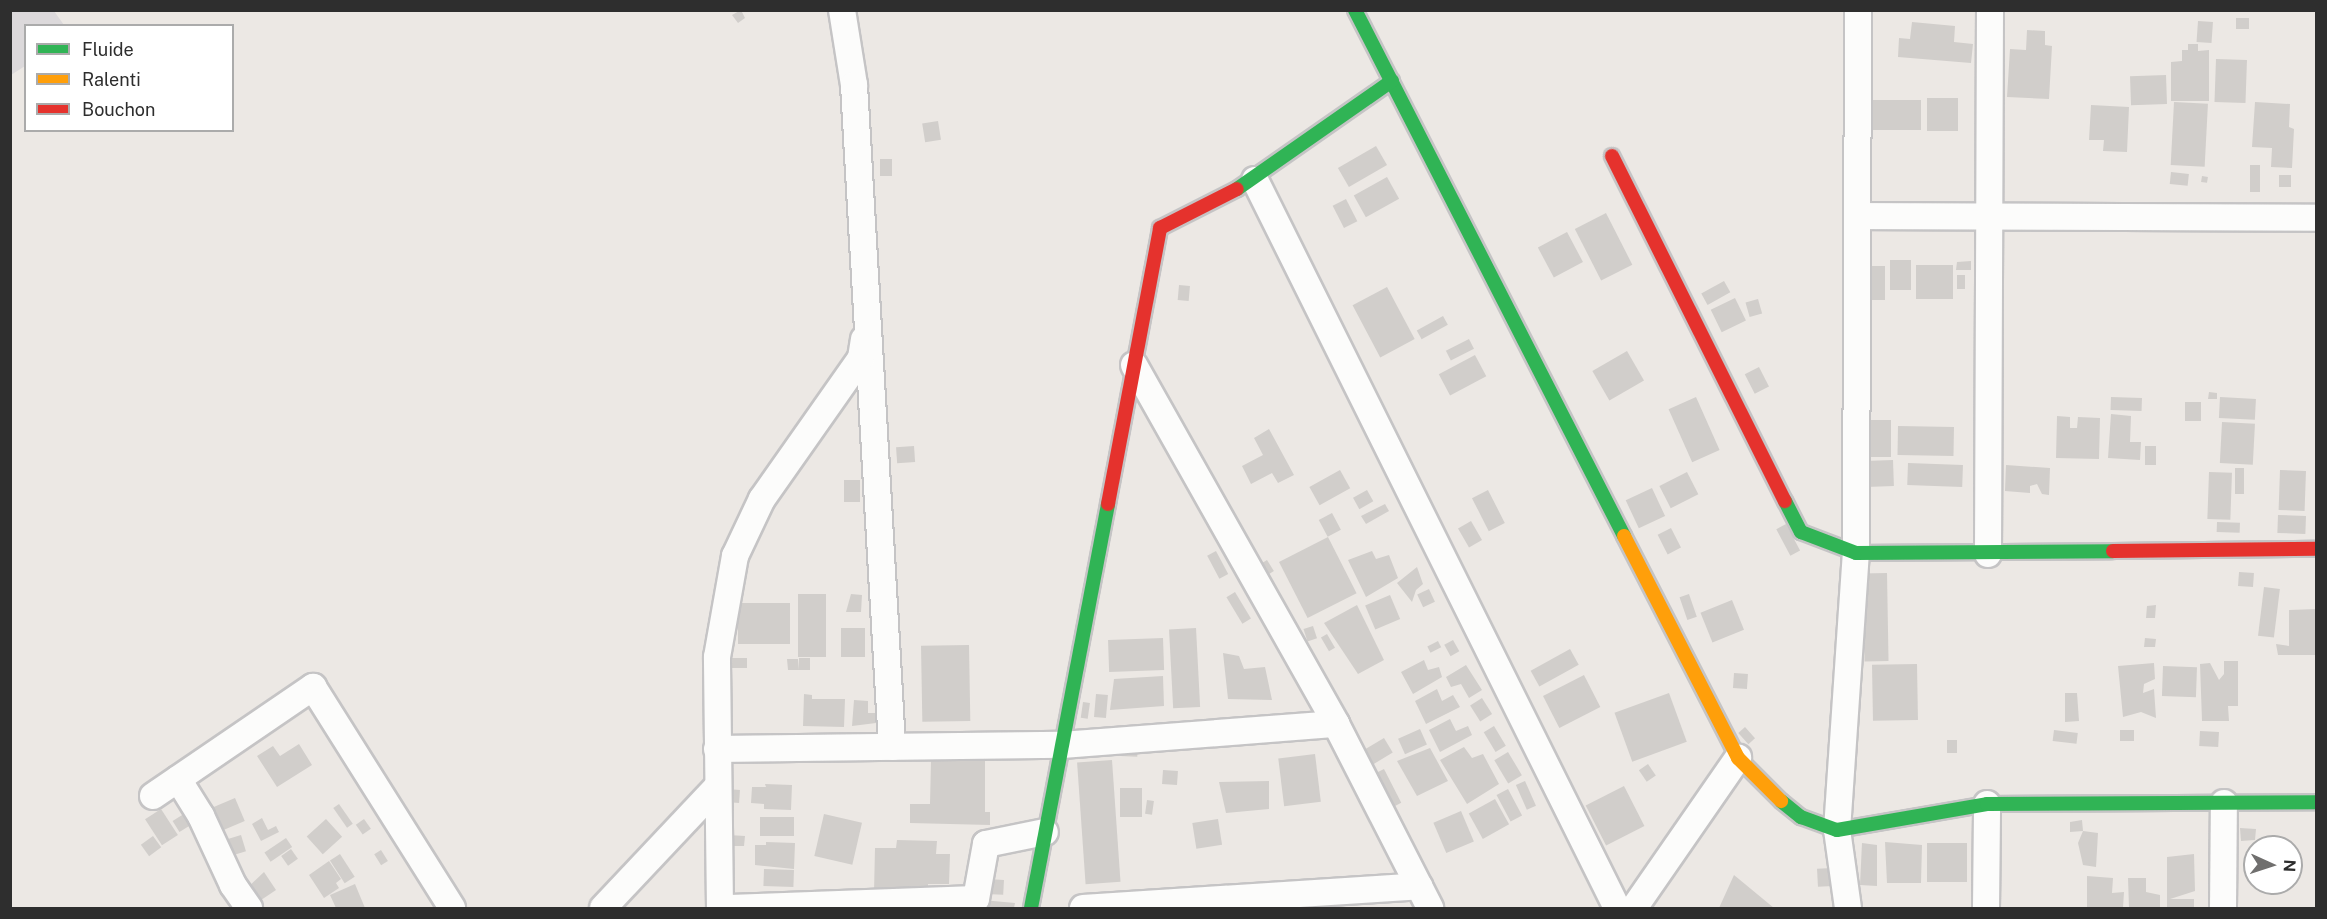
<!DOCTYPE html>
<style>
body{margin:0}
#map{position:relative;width:2327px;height:919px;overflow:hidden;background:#ece8e4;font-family:"Public Sans",sans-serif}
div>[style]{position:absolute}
.industrial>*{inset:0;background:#dcd9db}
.building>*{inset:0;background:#d1cecb;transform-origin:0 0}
.roads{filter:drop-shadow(2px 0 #c5c4c5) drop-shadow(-2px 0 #c5c4c5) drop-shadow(0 2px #c5c4c5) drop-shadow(0 -2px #c5c4c5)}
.street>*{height:26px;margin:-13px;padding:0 13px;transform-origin:13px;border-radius:13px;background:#fcfcfb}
.fast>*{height:14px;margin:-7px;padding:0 7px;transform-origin:7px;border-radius:7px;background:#30b455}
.slow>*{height:14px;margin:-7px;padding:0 7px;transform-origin:7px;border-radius:7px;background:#ff9f0a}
.jam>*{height:14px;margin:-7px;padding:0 7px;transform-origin:7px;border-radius:7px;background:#e5322d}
span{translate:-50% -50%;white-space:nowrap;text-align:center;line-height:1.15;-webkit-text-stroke:6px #fff;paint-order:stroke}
.frame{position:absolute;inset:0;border:12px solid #2e2e2e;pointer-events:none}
.legend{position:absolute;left:24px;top:24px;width:210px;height:108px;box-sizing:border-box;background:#fff;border:2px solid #ababab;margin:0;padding:8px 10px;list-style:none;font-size:18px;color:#2e2e2e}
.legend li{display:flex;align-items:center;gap:12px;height:30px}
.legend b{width:30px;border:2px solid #ababab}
.north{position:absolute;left:2243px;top:835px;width:60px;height:60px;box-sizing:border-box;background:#fff;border:2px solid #ababab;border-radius:50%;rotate:93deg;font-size:16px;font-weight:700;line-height:24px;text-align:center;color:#2e2e2e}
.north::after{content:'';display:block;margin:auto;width:21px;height:27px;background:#706f6e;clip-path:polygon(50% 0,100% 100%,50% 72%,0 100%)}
</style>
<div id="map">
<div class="industrial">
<i style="clip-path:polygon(11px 10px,54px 11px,64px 25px,26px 26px,25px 66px,11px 75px)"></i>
</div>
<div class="building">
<i style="clip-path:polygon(741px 10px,745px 18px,738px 23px,732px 15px)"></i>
<i style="left:2236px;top:18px;width:13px;height:11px"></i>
<i style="left:2198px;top:21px;width:15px;height:21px;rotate:4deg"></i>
<i style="clip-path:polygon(1912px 22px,1955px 26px,1954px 42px,1973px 44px,1971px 63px,1898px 57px,1899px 38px,1910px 39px)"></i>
<i style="clip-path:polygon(2027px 30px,2045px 31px,2045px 45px,2052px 46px,2049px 99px,2007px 97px,2010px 49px,2026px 50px)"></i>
<i style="clip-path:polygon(2188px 44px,2198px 44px,2198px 51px,2209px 50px,2209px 101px,2171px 101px,2171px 62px,2182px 61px,2182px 50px,2188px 50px)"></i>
<i style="left:2216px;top:59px;width:31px;height:43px;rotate:2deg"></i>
<i style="left:2166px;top:75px;width:29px;height:36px;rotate:88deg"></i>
<i style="left:1927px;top:98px;width:31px;height:33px"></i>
<i style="left:1873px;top:100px;width:48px;height:30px"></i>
<i style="left:2174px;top:102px;width:34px;height:63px;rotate:3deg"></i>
<i style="clip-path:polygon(2255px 102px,2290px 104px,2289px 127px,2294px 129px,2292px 168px,2271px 167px,2272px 148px,2252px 147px)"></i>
<i style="clip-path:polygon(2091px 105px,2129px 107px,2127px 152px,2103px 151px,2104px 140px,2089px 140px)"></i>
<i style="left:938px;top:121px;width:19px;height:16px;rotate:81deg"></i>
<i style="left:1376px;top:146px;width:22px;height:44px;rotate:60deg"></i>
<i style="left:880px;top:159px;width:12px;height:17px"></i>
<i style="left:2250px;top:165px;width:10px;height:27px"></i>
<i style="left:2171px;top:172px;width:18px;height:12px;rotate:6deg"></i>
<i style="left:2279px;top:175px;width:12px;height:12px"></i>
<i style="left:2202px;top:176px;width:6px;height:6px;rotate:9deg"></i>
<i style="left:1387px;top:177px;width:25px;height:38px;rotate:61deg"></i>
<i style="left:1346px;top:199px;width:25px;height:15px;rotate:63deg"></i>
<i style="left:1606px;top:213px;width:58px;height:35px;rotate:63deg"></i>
<i style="left:1567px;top:232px;width:34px;height:33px;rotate:62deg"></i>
<i style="left:1890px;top:260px;width:21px;height:30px"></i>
<i style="clip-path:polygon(1971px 261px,1971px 270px,1956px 270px,1957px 262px)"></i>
<i style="left:1916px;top:265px;width:37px;height:34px"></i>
<i style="left:1867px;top:266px;width:18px;height:34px"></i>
<i style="left:1957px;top:275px;width:8px;height:14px"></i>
<i style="left:1724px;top:281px;width:13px;height:26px;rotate:61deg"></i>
<i style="left:1179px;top:285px;width:11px;height:15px;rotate:5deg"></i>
<i style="left:1387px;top:287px;width:59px;height:39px;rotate:62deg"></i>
<i style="left:1735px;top:298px;width:25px;height:27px;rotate:64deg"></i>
<i style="left:1758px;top:299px;width:15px;height:13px;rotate:74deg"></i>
<i style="left:1443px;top:316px;width:10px;height:30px;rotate:61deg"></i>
<i style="left:1469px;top:339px;width:11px;height:26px;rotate:63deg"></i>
<i style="left:1627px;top:351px;width:34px;height:40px;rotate:60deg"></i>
<i style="left:1475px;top:355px;width:24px;height:41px;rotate:62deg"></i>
<i style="left:1759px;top:367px;width:22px;height:16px;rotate:63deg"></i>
<i style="clip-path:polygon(2209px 392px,2217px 393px,2217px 399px,2208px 399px)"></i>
<i style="left:1696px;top:397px;width:58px;height:30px;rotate:66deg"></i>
<i style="left:2111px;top:397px;width:31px;height:13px;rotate:2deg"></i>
<i style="left:2220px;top:397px;width:36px;height:21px;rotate:3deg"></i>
<i style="left:2185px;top:402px;width:16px;height:19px"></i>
<i style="clip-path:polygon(2111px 414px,2131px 416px,2130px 442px,2141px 442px,2140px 460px,2108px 458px)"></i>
<i style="clip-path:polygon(2057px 416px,2070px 417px,2070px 428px,2077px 428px,2078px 417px,2100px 418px,2099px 459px,2056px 458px)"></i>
<i style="left:1891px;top:420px;width:37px;height:26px;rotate:90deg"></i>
<i style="left:2222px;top:422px;width:33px;height:41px;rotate:3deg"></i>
<i style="left:1898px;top:426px;width:56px;height:29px;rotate:1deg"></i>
<i style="clip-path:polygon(1269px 429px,1294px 475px,1278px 483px,1272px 473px,1251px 484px,1242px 466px,1263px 455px,1254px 438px)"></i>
<i style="left:914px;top:446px;width:16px;height:18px;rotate:86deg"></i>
<i style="left:2145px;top:446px;width:11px;height:19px"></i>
<i style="left:1893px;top:460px;width:26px;height:28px;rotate:88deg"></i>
<i style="left:1908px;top:463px;width:55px;height:22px;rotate:2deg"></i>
<i style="clip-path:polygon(2006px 465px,2050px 468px,2049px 495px,2042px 494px,2037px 484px,2030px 486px,2030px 493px,2005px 491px)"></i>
<i style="left:2235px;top:468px;width:9px;height:26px"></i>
<i style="left:1340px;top:470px;width:21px;height:35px;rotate:61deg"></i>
<i style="left:2280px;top:470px;width:26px;height:40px;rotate:2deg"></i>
<i style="left:1687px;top:472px;width:25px;height:31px;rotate:63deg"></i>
<i style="left:2209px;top:472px;width:23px;height:47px;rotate:2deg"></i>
<i style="left:844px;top:480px;width:16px;height:22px"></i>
<i style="left:1652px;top:488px;width:31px;height:29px;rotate:65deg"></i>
<i style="left:1367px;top:490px;width:13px;height:16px;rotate:61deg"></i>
<i style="left:1488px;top:490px;width:37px;height:18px;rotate:63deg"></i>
<i style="clip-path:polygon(1385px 504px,1389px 511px,1366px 524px,1361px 516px)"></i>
<i style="left:1332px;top:513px;width:19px;height:15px;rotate:62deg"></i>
<i style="left:2278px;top:515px;width:28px;height:18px;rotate:2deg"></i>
<i style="left:1471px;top:521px;width:22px;height:15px;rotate:60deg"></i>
<i style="left:2217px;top:522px;width:23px;height:10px;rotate:2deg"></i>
<i style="left:1786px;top:524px;width:30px;height:11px;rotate:62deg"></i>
<i style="left:1671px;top:528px;width:22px;height:15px;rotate:63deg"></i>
<i style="left:1328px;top:537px;width:63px;height:55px;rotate:63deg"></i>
<i style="left:1216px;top:551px;width:26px;height:10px;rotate:62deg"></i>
<i style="clip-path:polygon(1372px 551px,1376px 559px,1389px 555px,1398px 578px,1366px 597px,1348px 560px)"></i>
<i style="left:1267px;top:560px;width:13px;height:11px;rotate:58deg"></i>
<i style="clip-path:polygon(1417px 567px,1423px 584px,1416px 590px,1412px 602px,1397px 583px)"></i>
<i style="left:2239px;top:572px;width:15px;height:14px;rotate:4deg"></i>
<i style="left:1887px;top:573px;width:88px;height:24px;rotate:89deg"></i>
<i style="left:2264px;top:587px;width:16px;height:49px;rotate:7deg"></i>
<i style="left:1429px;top:589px;width:14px;height:13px;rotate:65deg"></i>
<i style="left:1235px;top:592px;width:31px;height:10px;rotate:59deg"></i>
<i style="left:798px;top:594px;width:28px;height:63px"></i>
<i style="clip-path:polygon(851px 594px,862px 595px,861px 612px,846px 612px)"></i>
<i style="left:1689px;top:594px;width:24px;height:10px;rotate:71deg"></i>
<i style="left:1390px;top:595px;width:26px;height:27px;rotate:67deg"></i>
<i style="left:1732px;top:600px;width:32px;height:34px;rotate:68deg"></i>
<i style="left:738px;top:603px;width:52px;height:41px"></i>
<i style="clip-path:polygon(1357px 605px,1384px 660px,1358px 674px,1324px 623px)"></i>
<i style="clip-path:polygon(2156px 605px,2155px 618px,2146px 618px,2147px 606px)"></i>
<i style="clip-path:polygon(2316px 609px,2316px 655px,2278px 655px,2276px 644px,2289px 646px,2289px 610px)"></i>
<i style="left:1313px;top:626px;width:13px;height:10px;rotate:72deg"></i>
<i style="left:841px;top:628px;width:24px;height:29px"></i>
<i style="left:1196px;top:628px;width:79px;height:27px;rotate:87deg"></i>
<i style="left:1327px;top:634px;width:16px;height:7px;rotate:60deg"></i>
<i style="left:1163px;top:638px;width:32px;height:55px;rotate:88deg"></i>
<i style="clip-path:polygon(2145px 638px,2156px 639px,2155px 647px,2144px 647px)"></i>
<i style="left:1453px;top:640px;width:13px;height:10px;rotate:61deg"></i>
<i style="left:1438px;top:641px;width:7px;height:12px;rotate:63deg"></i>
<i style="left:969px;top:645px;width:76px;height:48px;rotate:89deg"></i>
<i style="left:1570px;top:649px;width:18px;height:45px;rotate:61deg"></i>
<i style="clip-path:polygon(1223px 653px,1239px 656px,1244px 669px,1265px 667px,1272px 700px,1228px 699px)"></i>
<i style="left:730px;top:658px;width:17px;height:10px"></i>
<i style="left:799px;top:658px;width:11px;height:12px"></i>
<i style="clip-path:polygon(787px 659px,798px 659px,799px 670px,788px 670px)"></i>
<i style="clip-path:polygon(1424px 660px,1428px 670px,1439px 667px,1442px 677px,1413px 694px,1401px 672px)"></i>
<i style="clip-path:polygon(2224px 661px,2238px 661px,2238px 706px,2228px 706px,2229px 721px,2202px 721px,2200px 664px,2210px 663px,2219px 680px,2224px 674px)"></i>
<i style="clip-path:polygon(2154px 663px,2155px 679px,2144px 684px,2143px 693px,2154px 689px,2156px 718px,2141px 712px,2123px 717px,2118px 666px)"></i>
<i style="left:1917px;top:664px;width:56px;height:45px;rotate:89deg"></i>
<i style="clip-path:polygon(1466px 665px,1482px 690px,1469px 698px,1461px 684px,1451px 687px,1446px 677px)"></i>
<i style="left:2163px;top:666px;width:34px;height:30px;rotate:2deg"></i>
<i style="left:1734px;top:673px;width:14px;height:15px;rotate:4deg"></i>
<i style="left:1584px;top:675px;width:36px;height:46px;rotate:63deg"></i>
<i style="clip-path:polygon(1163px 676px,1164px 706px,1110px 710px,1114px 679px)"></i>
<i style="clip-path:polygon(1437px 689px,1442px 701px,1453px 695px,1460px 707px,1426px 724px,1415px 701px)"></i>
<i style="left:1669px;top:693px;width:52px;height:58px;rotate:70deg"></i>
<i style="clip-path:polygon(2065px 693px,2077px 693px,2079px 721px,2065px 722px)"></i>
<i style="clip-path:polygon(804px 694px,812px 695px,812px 699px,845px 699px,844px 727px,803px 726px)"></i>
<i style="left:1096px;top:694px;width:12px;height:23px;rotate:5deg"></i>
<i style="left:1482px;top:698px;width:19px;height:14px;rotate:58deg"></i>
<i style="clip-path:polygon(854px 700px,868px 701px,868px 713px,877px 713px,876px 723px,852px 726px)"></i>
<i style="left:1083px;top:702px;width:7px;height:16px;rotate:8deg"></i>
<i style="clip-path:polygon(1450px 719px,1456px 731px,1468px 726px,1472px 735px,1440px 752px,1429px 730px)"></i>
<i style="left:1494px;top:726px;width:23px;height:12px;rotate:59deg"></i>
<i style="left:1745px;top:727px;width:15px;height:9px;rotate:48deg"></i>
<i style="left:1420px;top:729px;width:17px;height:24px;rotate:66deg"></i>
<i style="left:2054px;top:730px;width:24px;height:11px;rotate:7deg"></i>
<i style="left:2120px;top:730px;width:14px;height:11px"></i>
<i style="left:2200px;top:731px;width:19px;height:15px;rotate:3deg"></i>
<i style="left:1384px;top:738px;width:17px;height:24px;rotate:59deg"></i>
<i style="left:1947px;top:740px;width:10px;height:13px"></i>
<i style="left:1121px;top:742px;width:17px;height:14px;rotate:3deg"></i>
<i style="clip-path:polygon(299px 744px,312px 765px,277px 787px,257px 756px,273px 746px,280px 756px)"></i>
<i style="clip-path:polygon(1464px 747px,1472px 758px,1483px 754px,1499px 784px,1467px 804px,1440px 760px)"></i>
<i style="clip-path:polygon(1430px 748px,1448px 781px,1417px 796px,1397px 761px)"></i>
<i style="left:1508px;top:752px;width:27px;height:16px;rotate:59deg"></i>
<i style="left:1315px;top:754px;width:48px;height:37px;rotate:83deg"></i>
<i style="left:1112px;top:760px;width:122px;height:35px;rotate:86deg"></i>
<i style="clip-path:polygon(931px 761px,985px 761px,985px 812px,990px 812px,990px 825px,910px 823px,910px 804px,930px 804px)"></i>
<i style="left:1648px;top:764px;width:14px;height:11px;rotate:56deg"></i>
<i style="left:1384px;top:769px;width:38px;height:14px;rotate:63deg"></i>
<i style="left:1163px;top:770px;width:15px;height:14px;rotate:4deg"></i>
<i style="clip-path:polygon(1269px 781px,1269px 809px,1226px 813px,1219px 782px)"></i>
<i style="left:1525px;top:781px;width:27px;height:10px;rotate:66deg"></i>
<i style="clip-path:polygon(765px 784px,792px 785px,791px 810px,764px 809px,764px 804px,751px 803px,752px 787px,766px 787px)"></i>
<i style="left:1624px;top:786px;width:45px;height:43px;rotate:63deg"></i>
<i style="left:1120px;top:788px;width:22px;height:29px"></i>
<i style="left:727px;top:789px;width:13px;height:13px;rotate:4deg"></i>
<i style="left:1508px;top:789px;width:30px;height:13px;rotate:62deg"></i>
<i style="left:235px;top:798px;width:25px;height:34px;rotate:67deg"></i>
<i style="left:1495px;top:799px;width:29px;height:30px;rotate:61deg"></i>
<i style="left:1147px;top:800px;width:7px;height:14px;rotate:8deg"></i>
<i style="left:339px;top:804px;width:24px;height:7px;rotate:55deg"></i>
<i style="left:161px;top:809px;width:31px;height:19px;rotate:57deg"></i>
<i style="left:1461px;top:811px;width:33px;height:30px;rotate:67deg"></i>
<i style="left:187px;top:812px;width:13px;height:17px;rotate:58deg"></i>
<i style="left:824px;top:814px;width:39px;height:43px;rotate:13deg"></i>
<i style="left:794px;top:817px;width:19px;height:34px;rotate:90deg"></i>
<i style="clip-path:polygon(262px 818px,268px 830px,276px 826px,279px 832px,261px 841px,252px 824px)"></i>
<i style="left:326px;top:819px;width:24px;height:26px;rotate:48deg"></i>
<i style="left:364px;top:819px;width:12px;height:10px;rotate:55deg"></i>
<i style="left:1218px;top:819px;width:26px;height:26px;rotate:81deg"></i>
<i style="clip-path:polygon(2082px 820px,2083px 831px,2070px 832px,2070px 822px)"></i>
<i style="clip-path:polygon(2240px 828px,2256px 829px,2255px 840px,2241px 841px)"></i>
<i style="clip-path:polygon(2083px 831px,2098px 833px,2096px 867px,2083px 865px,2078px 843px)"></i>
<i style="left:241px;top:835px;width:17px;height:24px;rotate:73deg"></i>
<i style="clip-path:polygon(729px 835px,745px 836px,744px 846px,729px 846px)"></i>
<i style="left:153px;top:836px;width:14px;height:15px;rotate:54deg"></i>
<i style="left:286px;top:838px;width:11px;height:26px;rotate:56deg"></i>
<i style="clip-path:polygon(897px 840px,937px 841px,936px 854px,950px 854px,949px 884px,928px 884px,928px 893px,874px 892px,875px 848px,896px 848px)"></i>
<i style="clip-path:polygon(766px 842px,795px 843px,794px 869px,755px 865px,755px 845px,766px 845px)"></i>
<i style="clip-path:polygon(1885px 842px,1922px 845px,1921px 883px,1887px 883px)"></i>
<i style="clip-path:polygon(1862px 843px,1877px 845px,1877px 886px,1860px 885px)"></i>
<i style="left:1967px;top:843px;width:39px;height:40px;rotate:90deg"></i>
<i style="left:291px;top:849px;width:12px;height:12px;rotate:55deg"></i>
<i style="left:381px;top:850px;width:13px;height:8px;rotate:58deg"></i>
<i style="left:340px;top:854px;width:27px;height:12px;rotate:57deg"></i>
<i style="clip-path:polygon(2194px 854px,2195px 891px,2167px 900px,2167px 857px)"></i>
<i style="clip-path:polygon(329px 861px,341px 879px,336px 883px,339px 888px,324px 898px,309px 875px)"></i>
<i style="left:1832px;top:868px;width:18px;height:15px;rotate:87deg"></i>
<i style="left:764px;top:869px;width:30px;height:17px;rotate:2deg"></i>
<i style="clip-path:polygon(264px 872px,276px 890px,252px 906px,243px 892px)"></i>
<i style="clip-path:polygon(1734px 875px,1774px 908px,1719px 908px)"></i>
<i style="clip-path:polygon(2087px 876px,2113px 878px,2112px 893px,2124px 892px,2123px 908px,2087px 908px)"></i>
<i style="clip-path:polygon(2128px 878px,2146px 878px,2146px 892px,2160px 895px,2160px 908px,2129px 908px)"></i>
<i style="left:987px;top:879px;width:17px;height:15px;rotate:3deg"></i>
<i style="clip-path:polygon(355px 884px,365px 908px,336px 908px,330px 895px)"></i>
<i style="left:2194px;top:899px;width:9px;height:27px;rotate:90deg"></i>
<i style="clip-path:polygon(982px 900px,1015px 903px,1014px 908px,981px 908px)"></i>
</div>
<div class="roads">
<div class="street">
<i style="left:842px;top:10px;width:76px;rotate:80.9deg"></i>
<i style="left:854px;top:85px;width:663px;rotate:86.71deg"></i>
<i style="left:1255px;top:180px;width:813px;rotate:63.56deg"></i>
<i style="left:1857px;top:216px;width:459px;rotate:0.2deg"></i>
<i style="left:1134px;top:365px;width:412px;rotate:60.6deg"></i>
<i style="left:1336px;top:724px;width:207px;rotate:62.9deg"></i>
<i style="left:1988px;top:554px;width:544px;rotate:-89.79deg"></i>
<i style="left:717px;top:749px;width:345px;rotate:-0.7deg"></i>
<i style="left:1062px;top:745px;width:275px;rotate:-4.4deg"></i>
<i style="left:178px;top:779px;width:44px;rotate:58.1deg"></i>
<i style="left:201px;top:816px;width:76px;rotate:65.1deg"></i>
<i style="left:233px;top:885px;width:28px;rotate:55deg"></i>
<i style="left:153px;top:796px;width:194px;rotate:-34.3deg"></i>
<i style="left:313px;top:687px;width:261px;rotate:57.8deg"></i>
<i style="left:603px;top:908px;width:166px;rotate:-46.7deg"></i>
<i style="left:720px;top:908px;width:251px;rotate:-90.7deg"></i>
<i style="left:717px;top:657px;width:103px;rotate:-79.9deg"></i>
<i style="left:735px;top:556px;width:63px;rotate:-64.7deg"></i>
<i style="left:762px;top:499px;width:172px;rotate:-54.9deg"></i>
<i style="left:861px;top:358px;width:19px;rotate:-81deg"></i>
<i style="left:730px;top:908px;width:246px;rotate:-2.1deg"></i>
<i style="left:976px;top:899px;width:56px;rotate:-79.7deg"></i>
<i style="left:986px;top:844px;width:60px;rotate:-11.5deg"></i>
<i style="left:1083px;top:908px;width:337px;rotate:-3.7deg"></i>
<i style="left:1634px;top:908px;width:183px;rotate:-55.3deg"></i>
<i style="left:1848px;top:908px;width:79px;rotate:-98deg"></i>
<i style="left:1837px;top:830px;width:278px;rotate:-86.1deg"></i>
<i style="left:1856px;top:553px;width:543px;rotate:-89.79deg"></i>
<i style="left:1986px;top:908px;width:104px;rotate:-89.4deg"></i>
<i style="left:2223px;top:908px;width:105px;rotate:-89.5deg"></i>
</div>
<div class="fast">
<i style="left:1355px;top:10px;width:591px;rotate:62.91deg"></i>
<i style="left:1237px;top:189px;width:189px;rotate:-34.9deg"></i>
<i style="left:1785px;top:501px;width:35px;rotate:63deg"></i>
<i style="left:1801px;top:532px;width:59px;rotate:20.9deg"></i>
<i style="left:1856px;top:553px;width:257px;rotate:-0.4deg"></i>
<i style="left:1781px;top:801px;width:26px;rotate:39deg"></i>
<i style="left:1801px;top:817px;width:38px;rotate:20deg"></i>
<i style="left:1837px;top:830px;width:152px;rotate:-9.8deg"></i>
<i style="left:1987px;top:804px;width:329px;rotate:-0.3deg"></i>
<i style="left:1031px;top:908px;width:411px;rotate:-79.2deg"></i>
</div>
<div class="slow">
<i style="left:1624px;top:536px;width:250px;rotate:62.8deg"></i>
<i style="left:1738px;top:758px;width:61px;rotate:45deg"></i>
</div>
<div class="jam">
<i style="left:1612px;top:156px;width:386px;rotate:63.4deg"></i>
<i style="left:1108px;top:504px;width:281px;rotate:-79.3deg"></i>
<i style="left:1160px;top:228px;width:86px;rotate:-26.9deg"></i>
<i style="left:2113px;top:551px;width:203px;rotate:-0.6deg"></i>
</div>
</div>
<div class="frame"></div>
<ul class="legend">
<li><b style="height:8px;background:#30b455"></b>Fluide</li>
<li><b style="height:8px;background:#ff9f0a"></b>Ralenti</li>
<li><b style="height:8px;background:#e5322d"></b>Bouchon</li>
</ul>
<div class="north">N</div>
</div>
